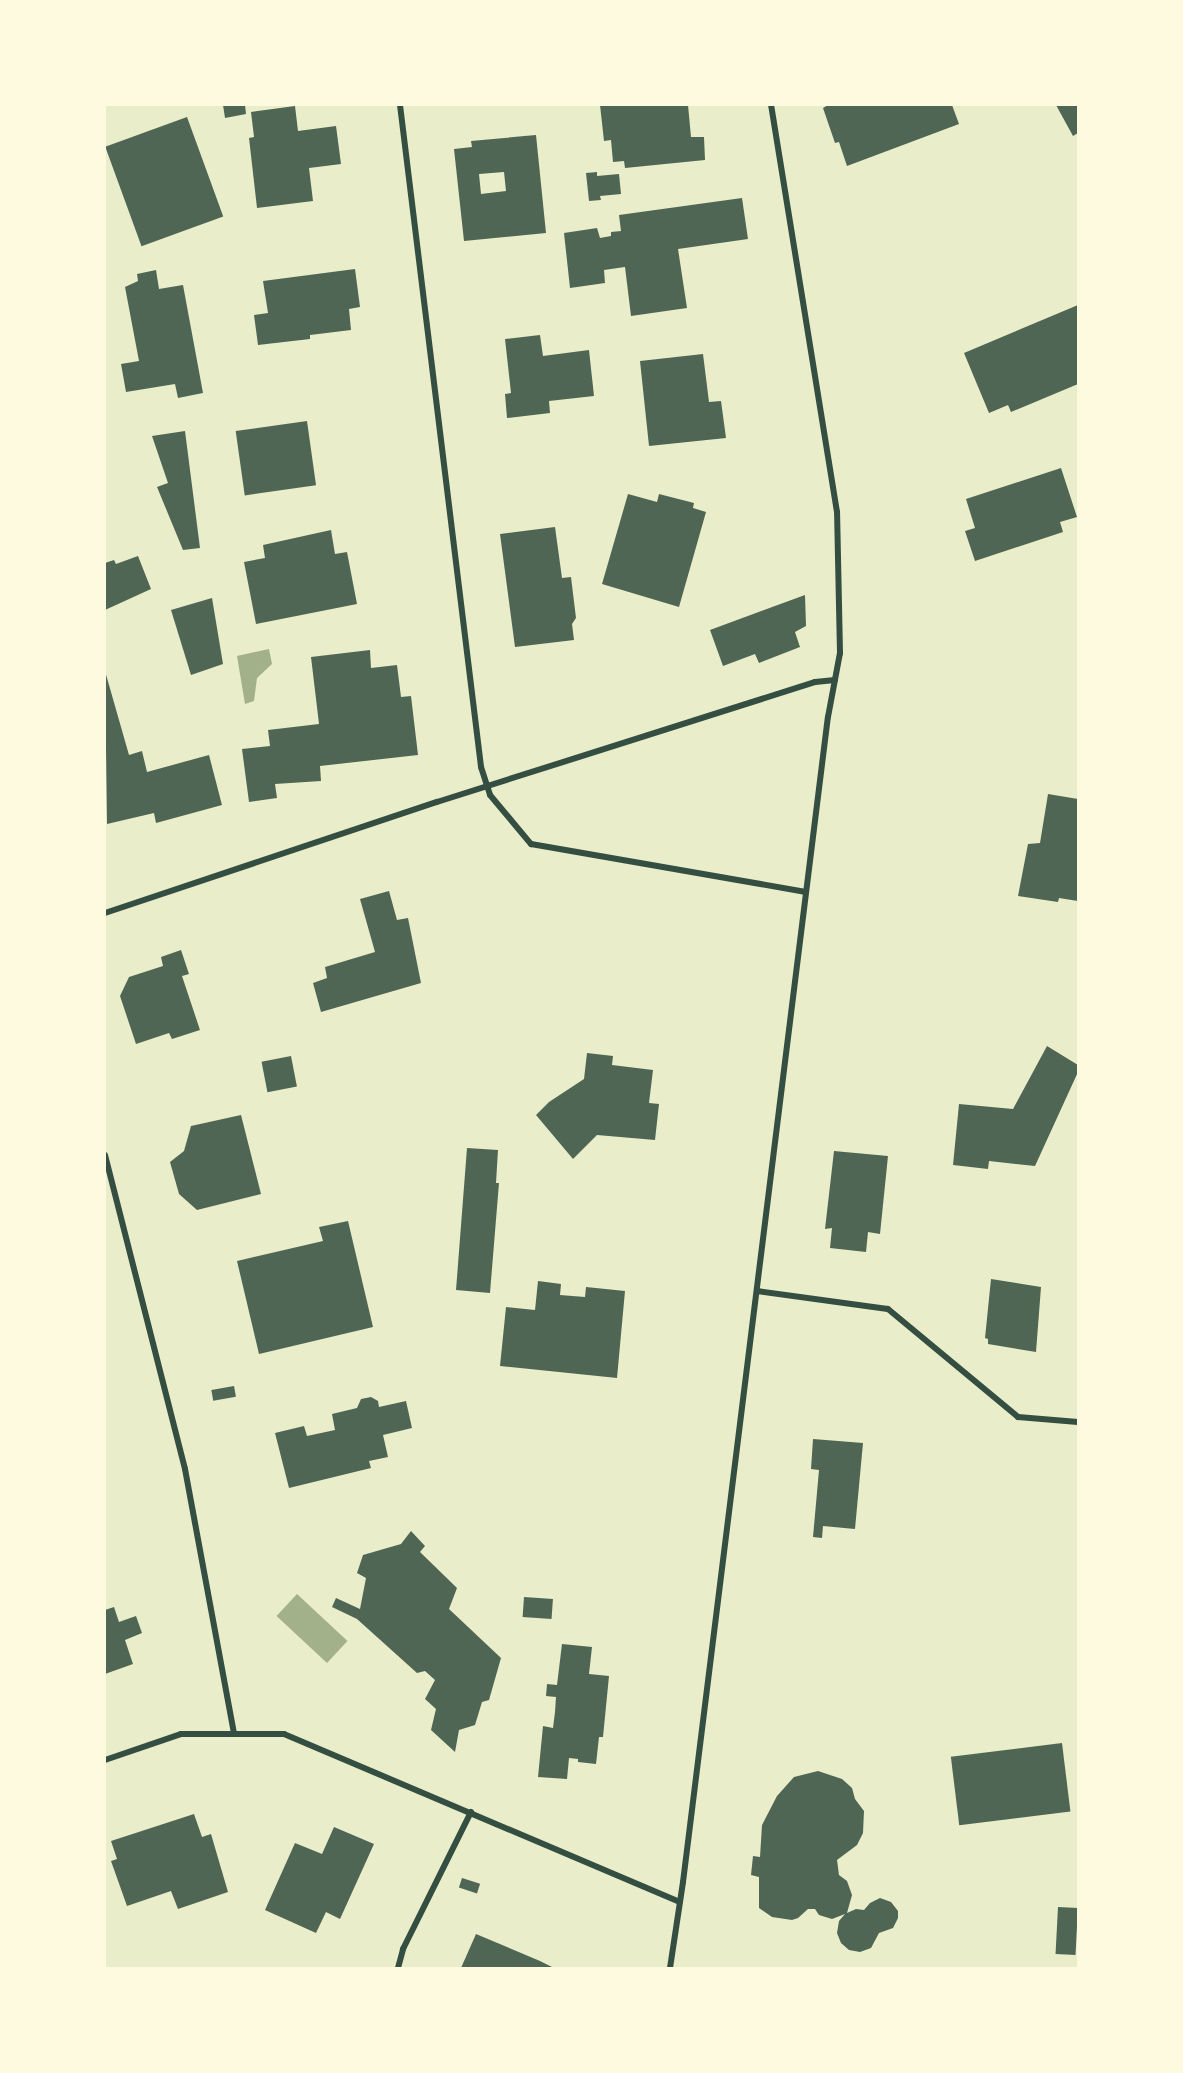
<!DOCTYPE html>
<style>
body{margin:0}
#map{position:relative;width:1183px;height:2073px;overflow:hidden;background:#e9edc9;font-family:"Crimson Pro",serif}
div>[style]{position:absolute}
.water>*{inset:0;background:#a3b18a;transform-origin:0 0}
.building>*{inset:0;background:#4f6655;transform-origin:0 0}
.minor>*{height:6px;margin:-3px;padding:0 3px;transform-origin:3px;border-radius:3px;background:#344e41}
span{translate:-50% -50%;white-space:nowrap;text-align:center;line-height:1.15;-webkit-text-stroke:4.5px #fefae0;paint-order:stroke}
.frame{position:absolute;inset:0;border:106px solid #fefae0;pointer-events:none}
</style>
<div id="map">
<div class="water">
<i style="clip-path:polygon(269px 649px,272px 664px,257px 678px,254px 701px,245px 704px,237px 656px)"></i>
<i style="left:297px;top:1594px;width:69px;height:30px;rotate:43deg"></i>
</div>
<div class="building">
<i style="clip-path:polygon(223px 105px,245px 105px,246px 114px,225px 118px)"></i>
<i style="clip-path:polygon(600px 105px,688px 105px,691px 137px,704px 137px,705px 160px,625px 168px,624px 161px,613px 162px,611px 140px,604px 141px)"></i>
<i style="clip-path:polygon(828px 105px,952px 105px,959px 124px,847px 166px,839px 142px,835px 143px,823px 108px)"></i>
<i style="clip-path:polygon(1056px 105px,1078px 105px,1078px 133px,1073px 136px)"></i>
<i style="clip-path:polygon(295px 106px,298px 131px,336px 126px,341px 164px,309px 168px,313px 201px,257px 208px,249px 138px,254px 137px,251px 112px)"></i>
<i style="left:187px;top:117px;width:106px;height:87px;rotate:70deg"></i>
<i style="clip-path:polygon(evenodd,536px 135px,546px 233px,464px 241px,454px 149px,472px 147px,471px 141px,536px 135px,504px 172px,506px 191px,481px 194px,479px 174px,504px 172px)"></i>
<i style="clip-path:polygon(597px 172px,597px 176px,619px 174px,621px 194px,600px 196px,601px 200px,589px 201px,586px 173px)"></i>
<i style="clip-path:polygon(742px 198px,748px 239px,678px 249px,687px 308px,631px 316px,625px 267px,604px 270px,605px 283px,570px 288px,564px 233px,597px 228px,600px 238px,611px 236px,611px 232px,621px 231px,619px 215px)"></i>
<i style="clip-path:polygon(355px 269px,360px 307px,349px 309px,351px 330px,310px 335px,310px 339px,258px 345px,254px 315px,268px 313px,263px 281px)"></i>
<i style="clip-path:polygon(156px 270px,159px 289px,183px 285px,203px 393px,178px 398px,175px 384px,126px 392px,121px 364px,139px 361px,125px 287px,138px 281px,137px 274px)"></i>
<i style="clip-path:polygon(1078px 305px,1078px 384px,1011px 412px,1008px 405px,989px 413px,964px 353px)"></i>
<i style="clip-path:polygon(540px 335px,543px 356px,589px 350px,594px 396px,549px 401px,550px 413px,507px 418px,505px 394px,511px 393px,505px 339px)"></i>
<i style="clip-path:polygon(703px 354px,709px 402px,721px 401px,726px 438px,649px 446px,640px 361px)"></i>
<i style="left:307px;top:421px;width:65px;height:72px;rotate:82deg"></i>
<i style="clip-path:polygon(185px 431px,200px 548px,183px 550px,157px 487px,168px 483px,152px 436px)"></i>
<i style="clip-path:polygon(1061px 468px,1077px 517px,1060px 522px,1063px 532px,975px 561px,965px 531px,975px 528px,966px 499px)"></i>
<i style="clip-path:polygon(628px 494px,657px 502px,659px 494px,694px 503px,693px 508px,706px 512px,679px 607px,602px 584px)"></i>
<i style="clip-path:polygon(555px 527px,562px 578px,571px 577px,576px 618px,572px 624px,574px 640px,515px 647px,500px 534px)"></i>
<i style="clip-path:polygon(331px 530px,335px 554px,347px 552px,357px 604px,256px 624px,244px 562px,265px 558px,263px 545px)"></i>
<i style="clip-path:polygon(138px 556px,151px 589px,105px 610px,105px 563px,114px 560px,116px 564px)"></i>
<i style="clip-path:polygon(805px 595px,806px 626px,795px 632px,800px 647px,759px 663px,755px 654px,723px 666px,710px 630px)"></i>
<i style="clip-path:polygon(212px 598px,223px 664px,191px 675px,171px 610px)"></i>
<i style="clip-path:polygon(370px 650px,371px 668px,397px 665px,401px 697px,411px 696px,418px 755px,320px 766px,321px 781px,275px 784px,277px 798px,249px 802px,242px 749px,270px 746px,268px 730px,319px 724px,311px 657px)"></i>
<i style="clip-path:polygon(105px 671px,129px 755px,142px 751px,147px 772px,209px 755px,222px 805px,156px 823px,154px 813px,107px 824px)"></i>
<i style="clip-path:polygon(1048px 794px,1078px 799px,1078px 901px,1059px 898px,1058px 902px,1018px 896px,1028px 844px,1040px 843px)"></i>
<i style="clip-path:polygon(389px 891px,397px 920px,408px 918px,421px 983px,321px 1012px,313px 983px,327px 978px,325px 967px,375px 952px,360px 899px)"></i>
<i style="clip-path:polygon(181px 950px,189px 974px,182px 976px,200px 1030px,172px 1039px,169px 1033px,136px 1044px,120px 996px,129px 977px,163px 966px,161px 957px)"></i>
<i style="clip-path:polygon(1047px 1046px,1078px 1065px,1078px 1072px,1035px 1166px,989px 1161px,988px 1169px,953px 1165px,959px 1104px,1013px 1109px)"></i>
<i style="clip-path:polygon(587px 1053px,613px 1056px,612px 1065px,653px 1070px,649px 1103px,659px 1104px,655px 1140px,597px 1135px,573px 1159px,536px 1115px,549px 1102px,584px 1079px)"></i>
<i style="left:291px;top:1056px;width:31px;height:30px;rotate:79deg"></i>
<i style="clip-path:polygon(241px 1115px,261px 1194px,197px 1210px,179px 1194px,170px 1162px,184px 1151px,191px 1126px)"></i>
<i style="clip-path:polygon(467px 1148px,498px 1150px,496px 1183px,499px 1183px,490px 1293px,456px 1290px)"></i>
<i style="clip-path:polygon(834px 1151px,888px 1156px,880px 1234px,868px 1232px,866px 1252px,830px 1248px,832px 1228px,825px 1229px)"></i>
<i style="clip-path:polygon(348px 1221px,373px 1327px,259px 1354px,237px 1261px,323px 1241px,319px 1227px)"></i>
<i style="clip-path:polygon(991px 1279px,1041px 1287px,1036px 1352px,988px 1344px,988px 1339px,985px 1338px)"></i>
<i style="clip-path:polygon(538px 1281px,561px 1284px,560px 1295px,585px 1297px,586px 1287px,625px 1291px,617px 1378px,500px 1366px,506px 1307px,535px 1310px)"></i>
<i style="left:234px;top:1386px;width:11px;height:23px;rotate:80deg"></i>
<i style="clip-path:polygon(371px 1397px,378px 1401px,379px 1407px,406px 1401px,412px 1428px,383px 1435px,388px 1457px,369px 1461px,371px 1468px,289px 1488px,275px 1433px,304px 1426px,307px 1436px,335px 1430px,332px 1414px,357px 1408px,361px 1399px)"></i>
<i style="clip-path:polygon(813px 1439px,863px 1443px,855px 1529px,823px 1526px,822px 1538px,813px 1537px,819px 1470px,811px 1469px)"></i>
<i style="clip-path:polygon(411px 1531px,425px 1546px,420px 1552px,457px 1588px,449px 1609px,501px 1658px,489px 1700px,482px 1702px,475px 1725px,459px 1730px,455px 1752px,431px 1730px,436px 1709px,425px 1699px,435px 1680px,425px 1671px,417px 1673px,357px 1619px,332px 1607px,336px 1598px,360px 1609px,366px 1578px,357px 1573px,363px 1555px,401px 1544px)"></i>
<i style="left:524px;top:1597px;width:29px;height:20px;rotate:4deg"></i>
<i style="clip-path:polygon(114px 1607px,119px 1622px,136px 1616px,142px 1633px,125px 1640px,133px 1664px,105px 1674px,105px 1610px)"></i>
<i style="clip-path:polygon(562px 1644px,592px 1647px,589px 1674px,609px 1676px,603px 1737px,599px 1737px,596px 1764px,578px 1762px,578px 1759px,569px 1758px,567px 1779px,538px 1777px,543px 1726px,553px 1728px,555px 1712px,556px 1697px,546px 1696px,547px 1684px,557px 1685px)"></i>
<i style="left:1062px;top:1743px;width:69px;height:112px;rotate:83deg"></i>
<i style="clip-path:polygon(818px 1771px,842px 1779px,852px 1788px,855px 1799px,864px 1811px,863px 1833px,857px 1845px,837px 1860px,839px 1875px,847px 1881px,852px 1895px,847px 1913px,856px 1909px,864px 1910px,870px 1903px,880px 1898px,891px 1902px,898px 1911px,898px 1918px,893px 1928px,879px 1933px,871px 1948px,860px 1952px,849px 1950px,841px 1943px,837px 1933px,839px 1921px,845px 1914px,832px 1919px,819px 1915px,815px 1909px,808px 1909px,798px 1918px,792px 1920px,772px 1917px,759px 1908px,759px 1877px,751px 1875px,753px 1856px,760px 1857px,762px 1825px,777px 1796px,794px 1777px)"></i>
<i style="clip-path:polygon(194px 1814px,202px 1837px,211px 1834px,228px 1892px,178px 1909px,171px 1891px,127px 1906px,111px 1861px,117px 1859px,111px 1841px)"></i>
<i style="clip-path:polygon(334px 1827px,374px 1844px,340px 1919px,326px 1912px,316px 1933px,265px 1910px,295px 1843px,322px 1854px)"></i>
<i style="left:462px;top:1878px;width:19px;height:10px;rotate:18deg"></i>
<i style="left:1058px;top:1907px;width:20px;height:47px;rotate:3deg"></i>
<i style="clip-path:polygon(476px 1934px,540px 1961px,554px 1968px,461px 1968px)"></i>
</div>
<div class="minor">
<i style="left:400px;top:105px;width:667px;rotate:83.02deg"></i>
<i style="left:481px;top:767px;width:29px;rotate:72deg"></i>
<i style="left:490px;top:795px;width:64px;rotate:50.1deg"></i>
<i style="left:531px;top:844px;width:279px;rotate:9.9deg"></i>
<i style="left:105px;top:913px;width:350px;rotate:-18.5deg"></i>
<i style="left:437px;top:802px;width:397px;rotate:-17.6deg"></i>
<i style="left:815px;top:682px;width:20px;rotate:-6deg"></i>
<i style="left:105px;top:1155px;width:324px;rotate:75.7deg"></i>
<i style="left:185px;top:1469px;width:269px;rotate:79.5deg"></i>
<i style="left:757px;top:1291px;width:132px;rotate:7.8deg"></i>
<i style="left:888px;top:1309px;width:169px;rotate:39.7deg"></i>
<i style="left:1018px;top:1417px;width:60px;rotate:4.8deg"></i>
<i style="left:105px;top:1760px;width:80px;rotate:-18.9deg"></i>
<i style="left:181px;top:1734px;width:103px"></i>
<i style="left:284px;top:1734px;width:430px;rotate:23deg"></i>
<i style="left:398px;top:1968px;width:20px;rotate:-75deg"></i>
<i style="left:403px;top:1949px;width:153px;rotate:-63.6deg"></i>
<i style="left:670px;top:1968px;width:87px;rotate:-81.4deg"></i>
<i style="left:683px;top:1882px;width:1174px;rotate:-82.91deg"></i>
<i style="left:828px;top:717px;width:65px;rotate:-79.4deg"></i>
<i style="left:840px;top:653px;width:141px;rotate:-91.2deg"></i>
<i style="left:837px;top:512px;width:412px;rotate:-99.2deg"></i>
</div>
<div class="frame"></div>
</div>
